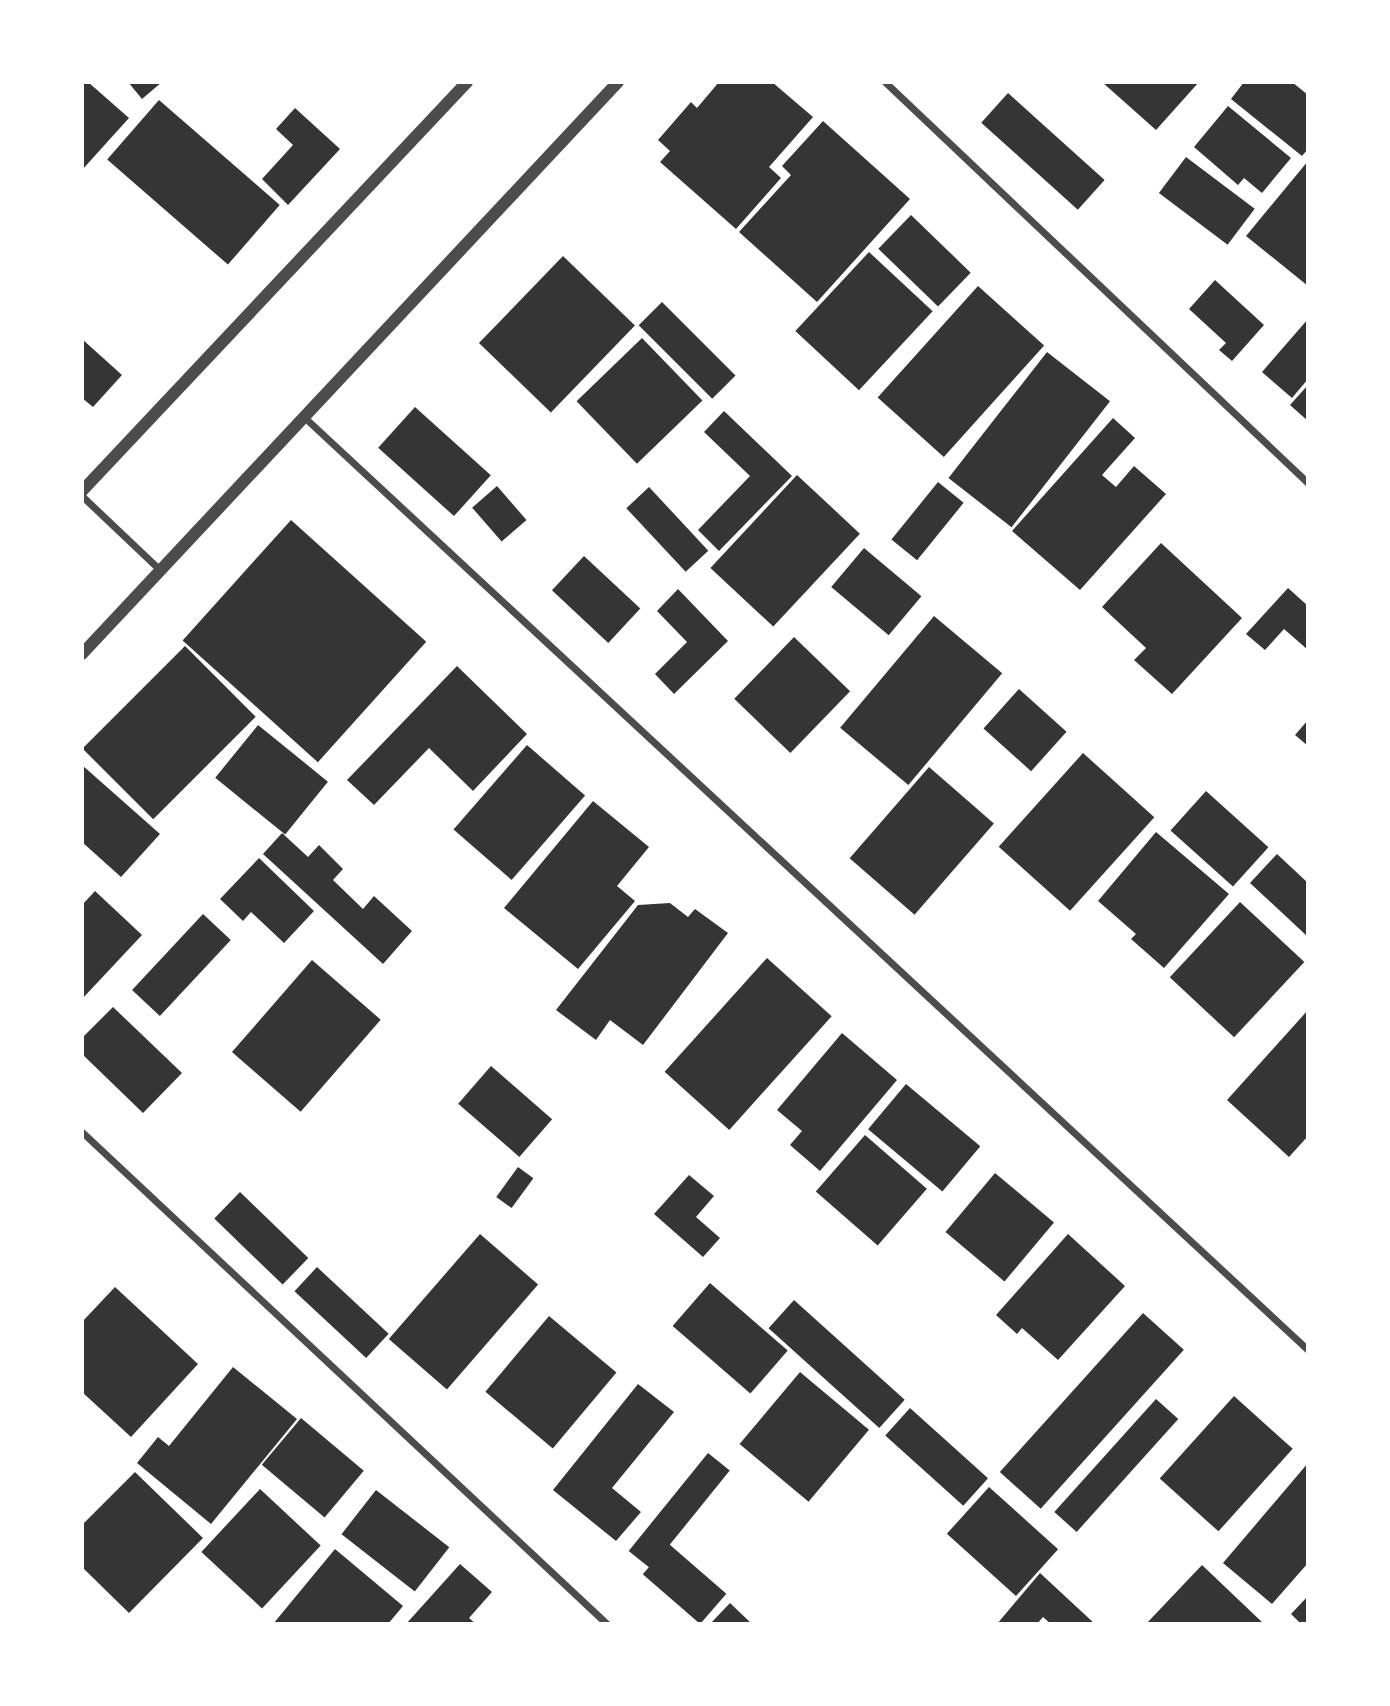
<!DOCTYPE html>
<style>
body{margin:0}
#map{position:relative;width:1390px;height:1706px;overflow:hidden;background:#fff;font-family:"Noto Sans",sans-serif}
div>[style]{position:absolute}
.building>*{inset:0;background:#353535;transform-origin:0 0}
.minor>*{height:7px;margin:-3.5px;padding:0 3.5px;transform-origin:3.5px;border-radius:3.5px;background:#4c4c4c}
.tertiary>*{height:12px;margin:-6px;padding:0 6px;transform-origin:6px;border-radius:6px;background:#4c4c4c}
span{translate:-50% -50%;white-space:nowrap;text-align:center;line-height:1.15;-webkit-text-stroke:7px #fff;paint-order:stroke}
.frame{position:absolute;inset:0;border:84px solid #fff;pointer-events:none}
</style>
<div id="map">
<div class="building">
<i style="clip-path:polygon(82px 82px,88px 82px,129px 118px,82px 170px)"></i>
<i style="clip-path:polygon(128px 82px,162px 82px,142px 99px)"></i>
<i style="clip-path:polygon(719px 82px,772px 82px,813px 117px,769px 167px,781px 178px,736px 229px,660px 162px,670px 151px,658px 140px,691px 102px,697px 108px)"></i>
<i style="clip-path:polygon(1102px 82px,1199px 82px,1156px 130px)"></i>
<i style="clip-path:polygon(1244px 82px,1292px 82px,1308px 95px,1308px 149px,1302px 156px,1231px 99px)"></i>
<i style="left:1008px;top:93px;width:130px;height:40px;rotate:42deg"></i>
<i style="left:159px;top:100px;width:160px;height:79px;rotate:41deg"></i>
<i style="clip-path:polygon(1228px 106px,1291px 158px,1262px 193px,1244px 178px,1238px 185px,1194px 147px)"></i>
<i style="clip-path:polygon(295px 108px,340px 149px,288px 205px,262px 179px,293px 145px,276px 129px)"></i>
<i style="clip-path:polygon(823px 121px,910px 199px,817px 302px,739px 232px,791px 175px,782px 166px)"></i>
<i style="left:1186px;top:157px;width:86px;height:45px;rotate:37deg"></i>
<i style="clip-path:polygon(1308px 161px,1308px 286px,1246px 236px)"></i>
<i style="left:911px;top:215px;width:83px;height:47px;rotate:44deg"></i>
<i style="left:869px;top:252px;width:87px;height:108px;rotate:43deg"></i>
<i style="left:563px;top:256px;width:100px;height:121px;rotate:44deg"></i>
<i style="clip-path:polygon(1215px 280px,1264px 325px,1232px 361px,1219px 350px,1226px 343px,1189px 309px)"></i>
<i style="left:978px;top:286px;width:89px;height:150px;rotate:42deg"></i>
<i style="left:662px;top:302px;width:104px;height:33px;rotate:45deg"></i>
<i style="clip-path:polygon(1308px 319px,1308px 379px,1292px 398px,1262px 372px)"></i>
<i style="left:642px;top:338px;width:87px;height:91px;rotate:46deg"></i>
<i style="clip-path:polygon(82px 339px,122px 375px,93px 407px,82px 398px)"></i>
<i style="left:1047px;top:352px;width:80px;height:160px;rotate:38deg"></i>
<i style="clip-path:polygon(1308px 385px,1308px 421px,1290px 405px)"></i>
<i style="left:415px;top:407px;width:102px;height:55px;rotate:42deg"></i>
<i style="clip-path:polygon(724px 411px,792px 476px,719px 551px,698px 530px,750px 476px,704px 432px)"></i>
<i style="clip-path:polygon(1113px 418px,1135px 438px,1102px 475px,1116px 487px,1134px 466px,1166px 494px,1080px 590px,1012px 531px)"></i>
<i style="left:797px;top:475px;width:86px;height:127px;rotate:43deg"></i>
<i style="left:938px;top:482px;width:33px;height:74px;rotate:39deg"></i>
<i style="left:497px;top:486px;width:45px;height:33px;rotate:49deg"></i>
<i style="left:649px;top:487px;width:87px;height:31px;rotate:47deg"></i>
<i style="left:291px;top:520px;width:182px;height:162px;rotate:42deg"></i>
<i style="clip-path:polygon(1161px 543px,1242px 618px,1172px 694px,1134px 660px,1146px 648px,1102px 607px)"></i>
<i style="left:864px;top:548px;width:75px;height:51px;rotate:40deg"></i>
<i style="left:584px;top:556px;width:77px;height:47px;rotate:43deg"></i>
<i style="clip-path:polygon(1288px 588px,1308px 606px,1308px 650px,1284px 629px,1265px 650px,1246px 634px)"></i>
<i style="clip-path:polygon(678px 589px,728px 641px,674px 694px,655px 674px,687px 642px,657px 611px)"></i>
<i style="left:934px;top:616px;width:89px;height:146px;rotate:40deg"></i>
<i style="left:794px;top:637px;width:78px;height:86px;rotate:44deg"></i>
<i style="left:185px;top:646px;width:100px;height:145px;rotate:45deg"></i>
<i style="clip-path:polygon(457px 666px,527px 734px,473px 791px,429px 748px,374px 805px,347px 780px)"></i>
<i style="left:1019px;top:689px;width:64px;height:53px;rotate:42deg"></i>
<i style="clip-path:polygon(1308px 720px,1308px 746px,1295px 735px)"></i>
<i style="left:258px;top:725px;width:90px;height:68px;rotate:39deg"></i>
<i style="left:527px;top:745px;width:77px;height:112px;rotate:41deg"></i>
<i style="left:1083px;top:753px;width:96px;height:126px;rotate:42deg"></i>
<i style="clip-path:polygon(82px 765px,160px 834px,121px 877px,82px 842px)"></i>
<i style="left:929px;top:767px;width:86px;height:121px;rotate:41deg"></i>
<i style="left:1206px;top:791px;width:84px;height:53px;rotate:42deg"></i>
<i style="clip-path:polygon(593px 801px,649px 847px,617px 886px,635px 901px,578px 969px,504px 908px)"></i>
<i style="clip-path:polygon(1156px 832px,1229px 894px,1164px 968px,1131px 939px,1136px 934px,1098px 901px)"></i>
<i style="clip-path:polygon(282px 833px,308px 857px,319px 845px,343px 869px,333px 880px,363px 909px,374px 896px,412px 931px,383px 964px,263px 854px)"></i>
<i style="clip-path:polygon(1277px 854px,1308px 883px,1308px 937px,1250px 883px)"></i>
<i style="clip-path:polygon(259px 858px,314px 911px,284px 943px,251px 912px,243px 921px,220px 899px)"></i>
<i style="clip-path:polygon(95px 891px,142px 935px,82px 999px,82px 905px)"></i>
<i style="left:1240px;top:902px;width:88px;height:103px;rotate:43deg"></i>
<i style="clip-path:polygon(670px 903px,688px 917px,695px 909px,728px 933px,643px 1045px,610px 1020px,596px 1040px,556px 1010px,638px 905px)"></i>
<i style="left:203px;top:914px;width:38px;height:104px;rotate:43deg"></i>
<i style="left:767px;top:958px;width:87px;height:153px;rotate:42deg"></i>
<i style="left:312px;top:960px;width:91px;height:122px;rotate:41deg"></i>
<i style="clip-path:polygon(113px 1007px,182px 1073px,143px 1113px,82px 1054px,82px 1038px)"></i>
<i style="clip-path:polygon(1308px 1010px,1308px 1136px,1289px 1157px,1227px 1100px)"></i>
<i style="clip-path:polygon(842px 1033px,897px 1080px,820px 1171px,790px 1145px,802px 1131px,777px 1110px)"></i>
<i style="left:491px;top:1066px;width:81px;height:50px;rotate:41deg"></i>
<i style="left:906px;top:1084px;width:97px;height:59px;rotate:40deg"></i>
<i style="left:865px;top:1135px;width:82px;height:75px;rotate:41deg"></i>
<i style="left:518px;top:1167px;width:19px;height:37px;rotate:36deg"></i>
<i style="left:995px;top:1173px;width:77px;height:77px;rotate:40deg"></i>
<i style="clip-path:polygon(689px 1175px,714px 1196px,696px 1217px,720px 1238px,703px 1257px,654px 1214px)"></i>
<i style="left:240px;top:1192px;width:95px;height:37px;rotate:44deg"></i>
<i style="left:480px;top:1234px;width:77px;height:139px;rotate:41deg"></i>
<i style="clip-path:polygon(1068px 1234px,1125px 1286px,1058px 1360px,1022px 1328px,1017px 1334px,996px 1315px)"></i>
<i style="left:317px;top:1267px;width:98px;height:33px;rotate:43deg"></i>
<i style="left:710px;top:1283px;width:103px;height:57px;rotate:41deg"></i>
<i style="clip-path:polygon(115px 1287px,198px 1364px,131px 1437px,82px 1392px,82px 1322px)"></i>
<i style="left:794px;top:1300px;width:149px;height:38px;rotate:42deg"></i>
<i style="left:1143px;top:1313px;width:55px;height:214px;rotate:42deg"></i>
<i style="left:549px;top:1316px;width:88px;height:99px;rotate:40deg"></i>
<i style="clip-path:polygon(233px 1367px,297px 1419px,211px 1524px,137px 1463px,158px 1437px,169px 1446px)"></i>
<i style="left:800px;top:1372px;width:90px;height:94px;rotate:40deg"></i>
<i style="clip-path:polygon(638px 1384px,674px 1412px,612px 1488px,641px 1512px,616px 1541px,553px 1490px)"></i>
<i style="left:1234px;top:1396px;width:79px;height:111px;rotate:42deg"></i>
<i style="left:1156px;top:1399px;width:30px;height:152px;rotate:42deg"></i>
<i style="left:910px;top:1408px;width:105px;height:37px;rotate:42deg"></i>
<i style="left:301px;top:1418px;width:82px;height:61px;rotate:40deg"></i>
<i style="left:708px;top:1453px;width:28px;height:126px;rotate:39deg"></i>
<i style="clip-path:polygon(1308px 1463px,1308px 1563px,1272px 1604px,1223px 1563px)"></i>
<i style="clip-path:polygon(135px 1472px,203px 1538px,129px 1613px,82px 1567px,82px 1525px)"></i>
<i style="left:989px;top:1487px;width:93px;height:63px;rotate:42deg"></i>
<i style="left:260px;top:1489px;width:83px;height:86px;rotate:43deg"></i>
<i style="left:376px;top:1490px;width:93px;height:56px;rotate:38deg"></i>
<i style="left:669px;top:1544px;width:76px;height:40px;rotate:41deg"></i>
<i style="clip-path:polygon(335px 1549px,403px 1606px,388px 1624px,273px 1624px)"></i>
<i style="clip-path:polygon(460px 1564px,492px 1592px,469px 1618px,476px 1624px,406px 1624px)"></i>
<i style="clip-path:polygon(1202px 1565px,1264px 1624px,1146px 1624px)"></i>
<i style="clip-path:polygon(1040px 1573px,1095px 1624px,1051px 1624px,1043px 1617px,1037px 1624px,997px 1624px)"></i>
<i style="clip-path:polygon(1308px 1596px,1308px 1624px,1301px 1624px,1291px 1614px)"></i>
<i style="clip-path:polygon(730px 1603px,752px 1624px,710px 1624px)"></i>
</div>
<div class="minor">
<i style="left:885px;top:82px;width:583px;rotate:43.47deg"></i>
<i style="left:304px;top:417px;width:1371px;rotate:42.9deg"></i>
<i style="left:82px;top:496px;width:109px;rotate:43.5deg"></i>
<i style="left:82px;top:1132px;width:720px;rotate:43.14deg"></i>
</div>
<div class="tertiary">
<i style="left:82px;top:491px;width:562px;rotate:-46.73deg"></i>
<i style="left:82px;top:654px;width:784px;rotate:-46.86deg"></i>
</div>
<div class="frame"></div>
</div>
